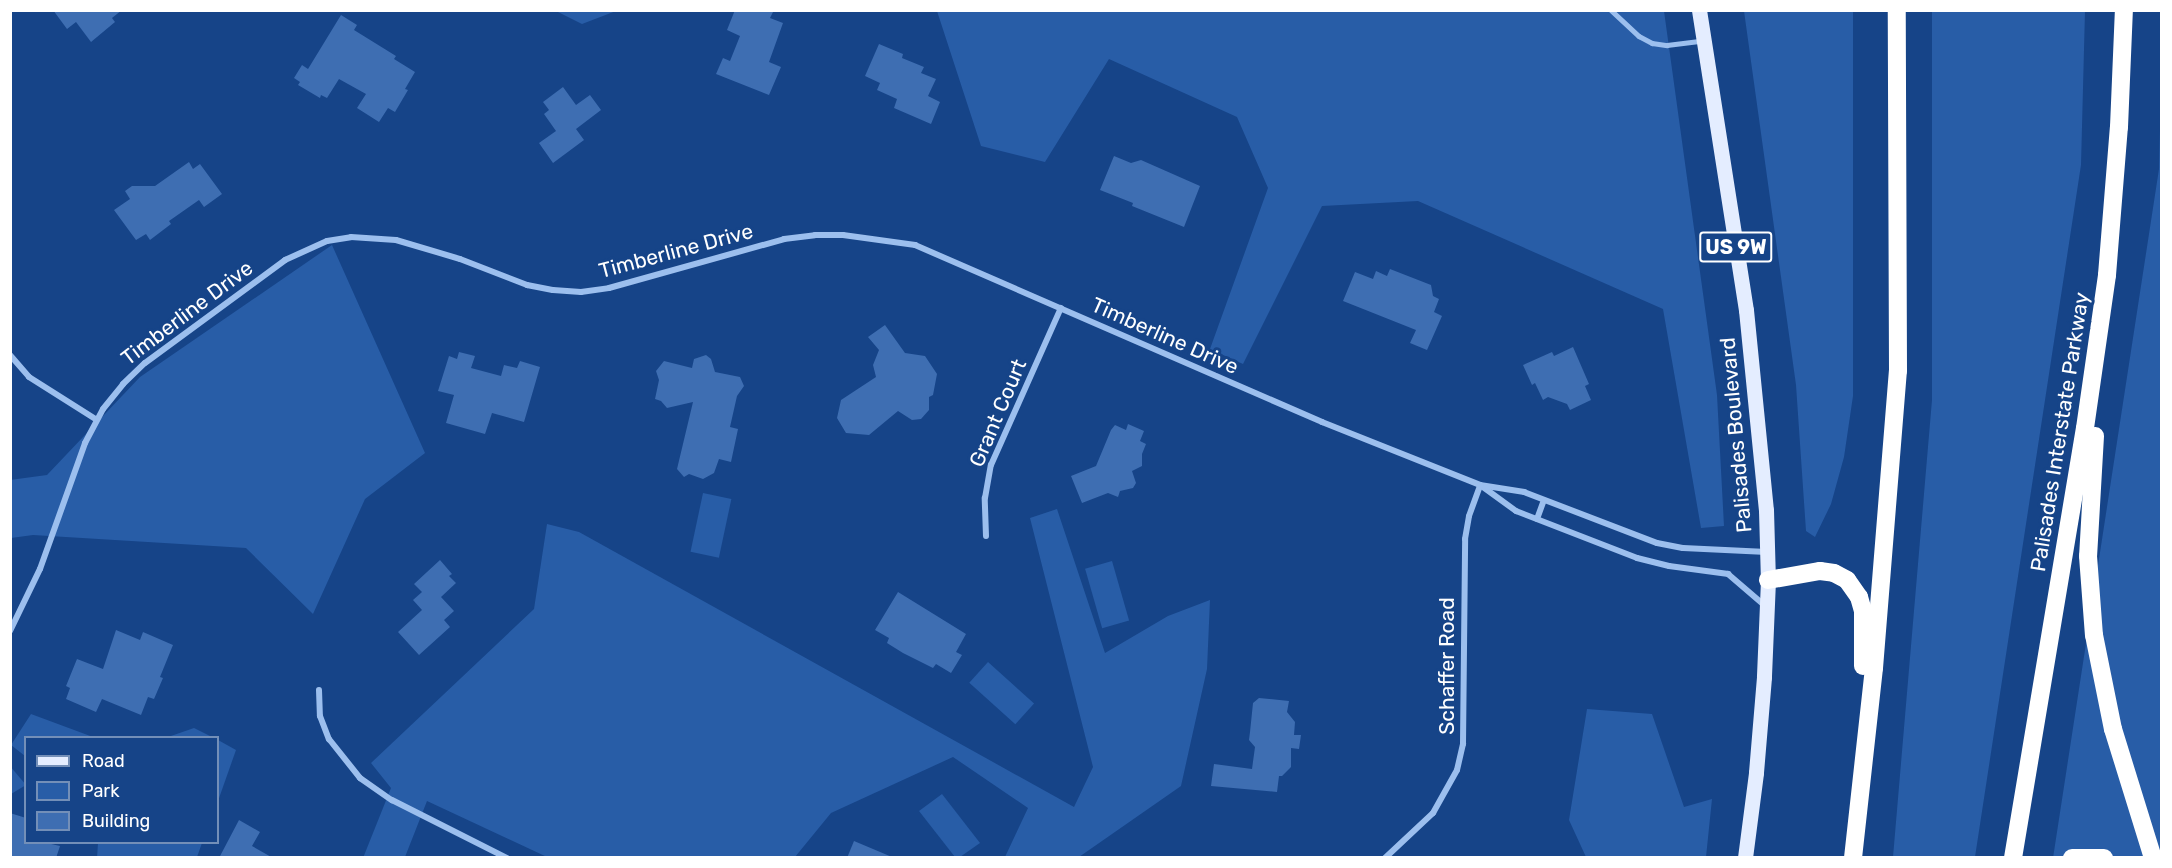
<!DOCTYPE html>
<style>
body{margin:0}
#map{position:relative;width:2172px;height:868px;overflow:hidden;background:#164488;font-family:Rubik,sans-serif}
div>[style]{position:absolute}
.green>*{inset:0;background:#285da7;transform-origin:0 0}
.building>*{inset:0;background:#3e6eb2}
.lane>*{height:4.5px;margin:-2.25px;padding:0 2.25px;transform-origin:2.25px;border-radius:2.25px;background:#9cbfee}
.street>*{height:6px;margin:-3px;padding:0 3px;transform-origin:3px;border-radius:3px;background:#9cbfee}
.primary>*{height:15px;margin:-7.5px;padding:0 7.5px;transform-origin:7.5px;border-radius:7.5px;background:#e4edff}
.highway>*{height:18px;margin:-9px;padding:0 9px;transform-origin:9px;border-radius:9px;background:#fff}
span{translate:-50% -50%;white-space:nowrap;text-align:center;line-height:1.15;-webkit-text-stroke:6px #164488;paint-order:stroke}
.shield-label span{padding:2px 4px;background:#164488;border:2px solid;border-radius:4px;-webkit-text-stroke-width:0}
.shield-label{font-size:20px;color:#fff;font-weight:700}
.street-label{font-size:21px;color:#fff}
.frame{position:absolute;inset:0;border:12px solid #fff;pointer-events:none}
.legend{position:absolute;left:24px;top:736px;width:195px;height:108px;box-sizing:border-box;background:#164488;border:2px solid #738fb8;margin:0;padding:8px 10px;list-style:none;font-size:18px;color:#fff}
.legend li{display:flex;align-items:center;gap:12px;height:30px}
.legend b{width:30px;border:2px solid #738fb8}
</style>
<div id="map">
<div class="green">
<i style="clip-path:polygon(556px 11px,616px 11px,582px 24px)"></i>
<i style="clip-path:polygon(937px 11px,1664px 11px,1717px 395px,1724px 526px,1701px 528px,1663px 309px,1418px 201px,1322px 206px,1243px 364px,1210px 349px,1268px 188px,1237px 117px,1109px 59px,1045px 162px,981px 146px)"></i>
<i style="clip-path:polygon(1744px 11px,1853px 11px,1853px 396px,1844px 457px,1831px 504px,1815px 537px,1806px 531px,1796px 385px)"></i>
<i style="clip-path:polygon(1932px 11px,2085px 11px,2081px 165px,1975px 857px,1893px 857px,1932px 400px)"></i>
<i style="clip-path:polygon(2161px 91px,2161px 857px,2053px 858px,2159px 169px)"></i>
<i style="clip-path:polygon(332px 245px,425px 453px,365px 499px,313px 614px,246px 548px,33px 535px,11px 538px,10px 480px,47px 475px,140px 377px)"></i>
<i style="left:703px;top:493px;width:29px;height:60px;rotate:12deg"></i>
<i style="clip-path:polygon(1057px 509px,1105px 653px,1168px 616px,1210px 600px,1207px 669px,1181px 786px,1079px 857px,1005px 857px,1028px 808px,953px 757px,831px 813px,795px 857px,547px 857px,427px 801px,405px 857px,363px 858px,391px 788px,371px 763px,534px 609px,547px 524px,579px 532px,1074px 807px,1093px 767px,1030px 518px)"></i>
<i style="left:1112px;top:561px;width:62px;height:28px;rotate:74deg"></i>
<i style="left:988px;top:662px;width:62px;height:28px;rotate:42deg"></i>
<i style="clip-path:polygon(1587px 709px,1652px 714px,1684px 807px,1712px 799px,1706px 857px,1586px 857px,1569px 820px)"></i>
<i style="clip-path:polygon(31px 714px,93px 737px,26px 738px,25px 756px,11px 745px)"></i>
<i style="clip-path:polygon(194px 728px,212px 737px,168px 737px)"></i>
<i style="clip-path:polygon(218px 740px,236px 750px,218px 801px)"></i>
<i style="clip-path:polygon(10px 766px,26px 785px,11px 794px,10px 794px)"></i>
<i style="clip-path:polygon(942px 794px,980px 843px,960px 857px,955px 857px,919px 811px)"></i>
<i style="clip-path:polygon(98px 843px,98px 842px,202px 843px,197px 857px,97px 858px)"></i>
</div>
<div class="building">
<i style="clip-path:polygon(53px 10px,122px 10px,112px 18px,115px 22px,91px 42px,76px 22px,67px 29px)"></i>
<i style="clip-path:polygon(735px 10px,774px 10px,770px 18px,783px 23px,769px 62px,781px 67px,769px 95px,716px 74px,723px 58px,730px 61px,740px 36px,727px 30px)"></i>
<i style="clip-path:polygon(341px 15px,357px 25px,354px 30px,396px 56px,394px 59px,415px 72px,405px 89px,408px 90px,395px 112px,388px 108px,379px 122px,357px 108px,366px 94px,339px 79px,327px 98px,321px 95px,320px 98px,298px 85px,300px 82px,294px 78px,302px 65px,308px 69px)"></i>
<i style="clip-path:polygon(879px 44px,903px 54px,902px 58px,924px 67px,921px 73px,936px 79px,928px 96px,940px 102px,931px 124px,894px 108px,897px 99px,877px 90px,880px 83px,865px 76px)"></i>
<i style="clip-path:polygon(563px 87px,576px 105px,590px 95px,601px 110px,576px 129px,584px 140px,553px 163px,539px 143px,556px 131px,544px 114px,549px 110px,543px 102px)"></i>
<i style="clip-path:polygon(1114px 156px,1131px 163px,1141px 160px,1200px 186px,1184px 227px,1132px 206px,1133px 203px,1100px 190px)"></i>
<i style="clip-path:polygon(189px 162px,193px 169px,200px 164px,222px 194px,204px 207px,199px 200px,169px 221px,171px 224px,150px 240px,146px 234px,136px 240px,114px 210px,130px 199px,125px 191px,132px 186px,155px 186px)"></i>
<i style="clip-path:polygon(1390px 269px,1431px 285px,1433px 296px,1439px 299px,1434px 312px,1442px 316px,1427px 350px,1410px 343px,1416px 330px,1343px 301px,1355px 272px,1373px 279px,1376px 271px,1387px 276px)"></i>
<i style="clip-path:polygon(885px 325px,905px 353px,925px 356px,937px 374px,933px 395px,929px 397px,929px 410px,921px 419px,912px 420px,898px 411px,869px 435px,846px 433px,837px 418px,841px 400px,876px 377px,873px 365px,879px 350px,868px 337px)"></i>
<i style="clip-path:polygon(1573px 347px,1589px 384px,1585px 386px,1591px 400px,1570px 410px,1567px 404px,1548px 397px,1543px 400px,1535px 383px,1532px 385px,1523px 365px,1552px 352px,1554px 356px)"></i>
<i style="clip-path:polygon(459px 352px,475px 356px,471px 368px,501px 376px,504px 365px,517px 368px,520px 361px,540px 367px,524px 422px,492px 413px,485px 434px,446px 423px,454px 395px,438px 391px,449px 356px,457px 359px)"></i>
<i style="clip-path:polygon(706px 355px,711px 359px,715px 372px,740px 377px,744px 386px,737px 396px,730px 427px,738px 429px,731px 462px,719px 459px,714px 473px,703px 479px,689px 474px,684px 477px,677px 469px,693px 402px,667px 408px,661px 401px,655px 399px,659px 380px,656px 371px,664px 361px,692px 368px,694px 359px)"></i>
<i style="clip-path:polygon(1128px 424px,1144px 431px,1140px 441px,1146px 444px,1142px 454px,1142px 466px,1132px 471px,1136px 483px,1133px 488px,1120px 491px,1118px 497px,1108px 493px,1082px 503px,1071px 476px,1096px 466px,1111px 430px,1115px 425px,1126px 430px)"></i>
<i style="clip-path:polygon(440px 560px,452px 574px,449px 576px,456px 583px,441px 597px,454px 611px,444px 620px,450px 627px,419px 655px,398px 632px,422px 610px,413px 600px,422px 592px,414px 584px)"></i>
<i style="clip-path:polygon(898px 592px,966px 634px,956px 652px,962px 655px,951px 673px,936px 664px,933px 668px,903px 653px,887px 643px,889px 638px,875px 630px)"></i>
<i style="clip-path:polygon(116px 630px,140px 640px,143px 632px,173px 645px,160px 677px,163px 678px,154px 699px,148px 697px,141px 715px,102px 699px,96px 712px,66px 699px,70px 688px,66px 686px,77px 659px,103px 669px)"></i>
<i style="clip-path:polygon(1259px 698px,1289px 701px,1287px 712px,1295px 722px,1294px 735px,1301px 735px,1299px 749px,1291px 748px,1291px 767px,1282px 776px,1279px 776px,1277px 792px,1211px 786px,1214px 764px,1252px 769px,1255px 747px,1249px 740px,1250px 732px,1253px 703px)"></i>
<i style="clip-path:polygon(10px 813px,26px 818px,26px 843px,47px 843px,60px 846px,56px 858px,10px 858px)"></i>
<i style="clip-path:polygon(239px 820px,260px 832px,252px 846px,273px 858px,219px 858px)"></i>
<i style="clip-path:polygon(854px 841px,892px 857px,892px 858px,847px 858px)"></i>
</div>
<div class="lane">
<i style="left:1611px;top:10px;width:38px;rotate:43deg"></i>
<i style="left:1639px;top:36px;width:15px;rotate:28deg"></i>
<i style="left:1652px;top:43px;width:15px;rotate:8deg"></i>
<i style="left:1667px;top:45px;width:34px;rotate:-7deg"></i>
</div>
<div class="street">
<i style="left:10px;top:355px;width:29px;rotate:49deg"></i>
<i style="left:29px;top:377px;width:80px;rotate:32.3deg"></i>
<i style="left:1483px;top:487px;width:41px;rotate:36deg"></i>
<i style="left:1516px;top:511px;width:130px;rotate:21.2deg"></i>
<i style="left:1637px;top:558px;width:33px;rotate:14deg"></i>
<i style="left:1669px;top:566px;width:60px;rotate:7.7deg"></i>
<i style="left:1728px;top:574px;width:48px;rotate:40.7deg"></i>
<i style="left:1537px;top:519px;width:20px;rotate:-70deg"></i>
<i style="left:986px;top:536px;width:38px;rotate:-92deg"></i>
<i style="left:985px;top:498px;width:34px;rotate:-80deg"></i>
<i style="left:991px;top:465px;width:172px;rotate:-66deg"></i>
<i style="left:10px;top:631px;width:69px;rotate:-64.2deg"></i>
<i style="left:40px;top:569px;width:134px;rotate:-70.3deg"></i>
<i style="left:85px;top:443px;width:38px;rotate:-62deg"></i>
<i style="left:103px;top:409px;width:32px;rotate:-51deg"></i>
<i style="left:123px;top:384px;width:30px;rotate:-44deg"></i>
<i style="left:145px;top:363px;width:174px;rotate:-36.3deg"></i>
<i style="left:285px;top:260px;width:46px;rotate:-24.3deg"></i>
<i style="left:327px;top:241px;width:24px;rotate:-9deg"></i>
<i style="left:351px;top:237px;width:45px;rotate:3.8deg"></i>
<i style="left:396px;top:240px;width:67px;rotate:16.5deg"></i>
<i style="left:460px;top:259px;width:72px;rotate:21.2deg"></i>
<i style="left:527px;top:285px;width:26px;rotate:11deg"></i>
<i style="left:553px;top:290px;width:28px;rotate:4deg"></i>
<i style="left:581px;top:292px;width:28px;rotate:-8deg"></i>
<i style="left:609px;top:288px;width:182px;rotate:-15.6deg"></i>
<i style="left:784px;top:239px;width:31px;rotate:-7deg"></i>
<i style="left:815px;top:235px;width:28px"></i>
<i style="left:843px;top:235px;width:73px;rotate:7.9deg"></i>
<i style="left:915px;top:245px;width:444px;rotate:23.5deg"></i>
<i style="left:1322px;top:422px;width:170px;rotate:21.7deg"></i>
<i style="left:1480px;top:485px;width:45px;rotate:9deg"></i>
<i style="left:1524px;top:492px;width:142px;rotate:21deg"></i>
<i style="left:1657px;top:543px;width:26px;rotate:11deg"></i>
<i style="left:1683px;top:548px;width:84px;rotate:2.7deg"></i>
<i style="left:319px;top:690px;width:26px;rotate:88deg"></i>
<i style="left:320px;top:716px;width:25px;rotate:69deg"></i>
<i style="left:329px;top:739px;width:50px;rotate:51.5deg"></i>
<i style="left:360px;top:778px;width:39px;rotate:35deg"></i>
<i style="left:392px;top:800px;width:129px;rotate:26.8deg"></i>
<i style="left:1385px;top:858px;width:66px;rotate:-43.2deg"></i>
<i style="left:1433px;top:813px;width:49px;rotate:-60.8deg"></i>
<i style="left:1457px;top:770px;width:27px;rotate:-77deg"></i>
<i style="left:1463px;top:744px;width:205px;rotate:-89.4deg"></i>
<i style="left:1465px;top:539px;width:23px;rotate:-80deg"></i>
<i style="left:1469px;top:516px;width:33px;rotate:-70deg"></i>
</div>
<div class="primary">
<i style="left:1699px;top:10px;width:304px;rotate:81.1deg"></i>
<i style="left:1746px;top:310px;width:201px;rotate:84.3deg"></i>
<i style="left:1766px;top:510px;width:70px;rotate:88.4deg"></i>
<i style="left:1768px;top:580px;width:97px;rotate:92.4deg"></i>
<i style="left:1764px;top:677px;width:96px;rotate:94.8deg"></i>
<i style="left:1756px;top:773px;width:86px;rotate:97.4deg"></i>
</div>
<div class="highway">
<i style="left:2095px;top:436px;width:120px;rotate:93.3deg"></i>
<i style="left:2088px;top:556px;width:79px;rotate:85.7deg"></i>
<i style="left:2094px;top:635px;width:96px;rotate:78.6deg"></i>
<i style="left:2113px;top:729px;width:135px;rotate:72.8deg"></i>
<i style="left:1768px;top:580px;width:53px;rotate:-9.8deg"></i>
<i style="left:1820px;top:571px;width:14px;rotate:8deg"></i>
<i style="left:1834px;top:573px;width:15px;rotate:28deg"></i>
<i style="left:1847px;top:580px;width:21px;rotate:55deg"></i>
<i style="left:1859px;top:597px;width:15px;rotate:74deg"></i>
<i style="left:1863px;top:611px;width:55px;rotate:90deg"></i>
<i style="left:1853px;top:858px;width:191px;rotate:-83.7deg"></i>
<i style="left:1874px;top:668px;width:298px;rotate:-85.4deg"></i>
<i style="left:1898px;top:371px;width:361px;rotate:-90.2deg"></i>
<i style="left:2013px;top:858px;width:436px;rotate:-80.5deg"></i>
<i style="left:2085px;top:428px;width:155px;rotate:-81.8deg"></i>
<i style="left:2107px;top:275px;width:148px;rotate:-85.4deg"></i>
<i style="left:2119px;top:127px;width:117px;rotate:-87.6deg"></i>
<i style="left:2072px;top:858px;width:32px"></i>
</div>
<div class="shield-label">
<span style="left:1736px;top:247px">US 9W</span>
</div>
<div class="street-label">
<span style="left:676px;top:251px;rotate:-15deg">Timberline Drive</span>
<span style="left:187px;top:313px;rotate:-37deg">Timberline Drive</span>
<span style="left:1165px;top:336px;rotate:24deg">Timberline Drive</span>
<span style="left:998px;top:413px;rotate:-67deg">Grant Court</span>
<span style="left:2060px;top:432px;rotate:-81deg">Palisades Interstate Parkway</span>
<span style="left:1736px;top:435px;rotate:-95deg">Palisades Boulevard</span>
<span style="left:1447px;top:666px;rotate:-90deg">Schaffer Road</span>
</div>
<div class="frame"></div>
<ul class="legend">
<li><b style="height:8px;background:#e4edff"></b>Road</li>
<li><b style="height:16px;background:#285da7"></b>Park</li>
<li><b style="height:16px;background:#3e6eb2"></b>Building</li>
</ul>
</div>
